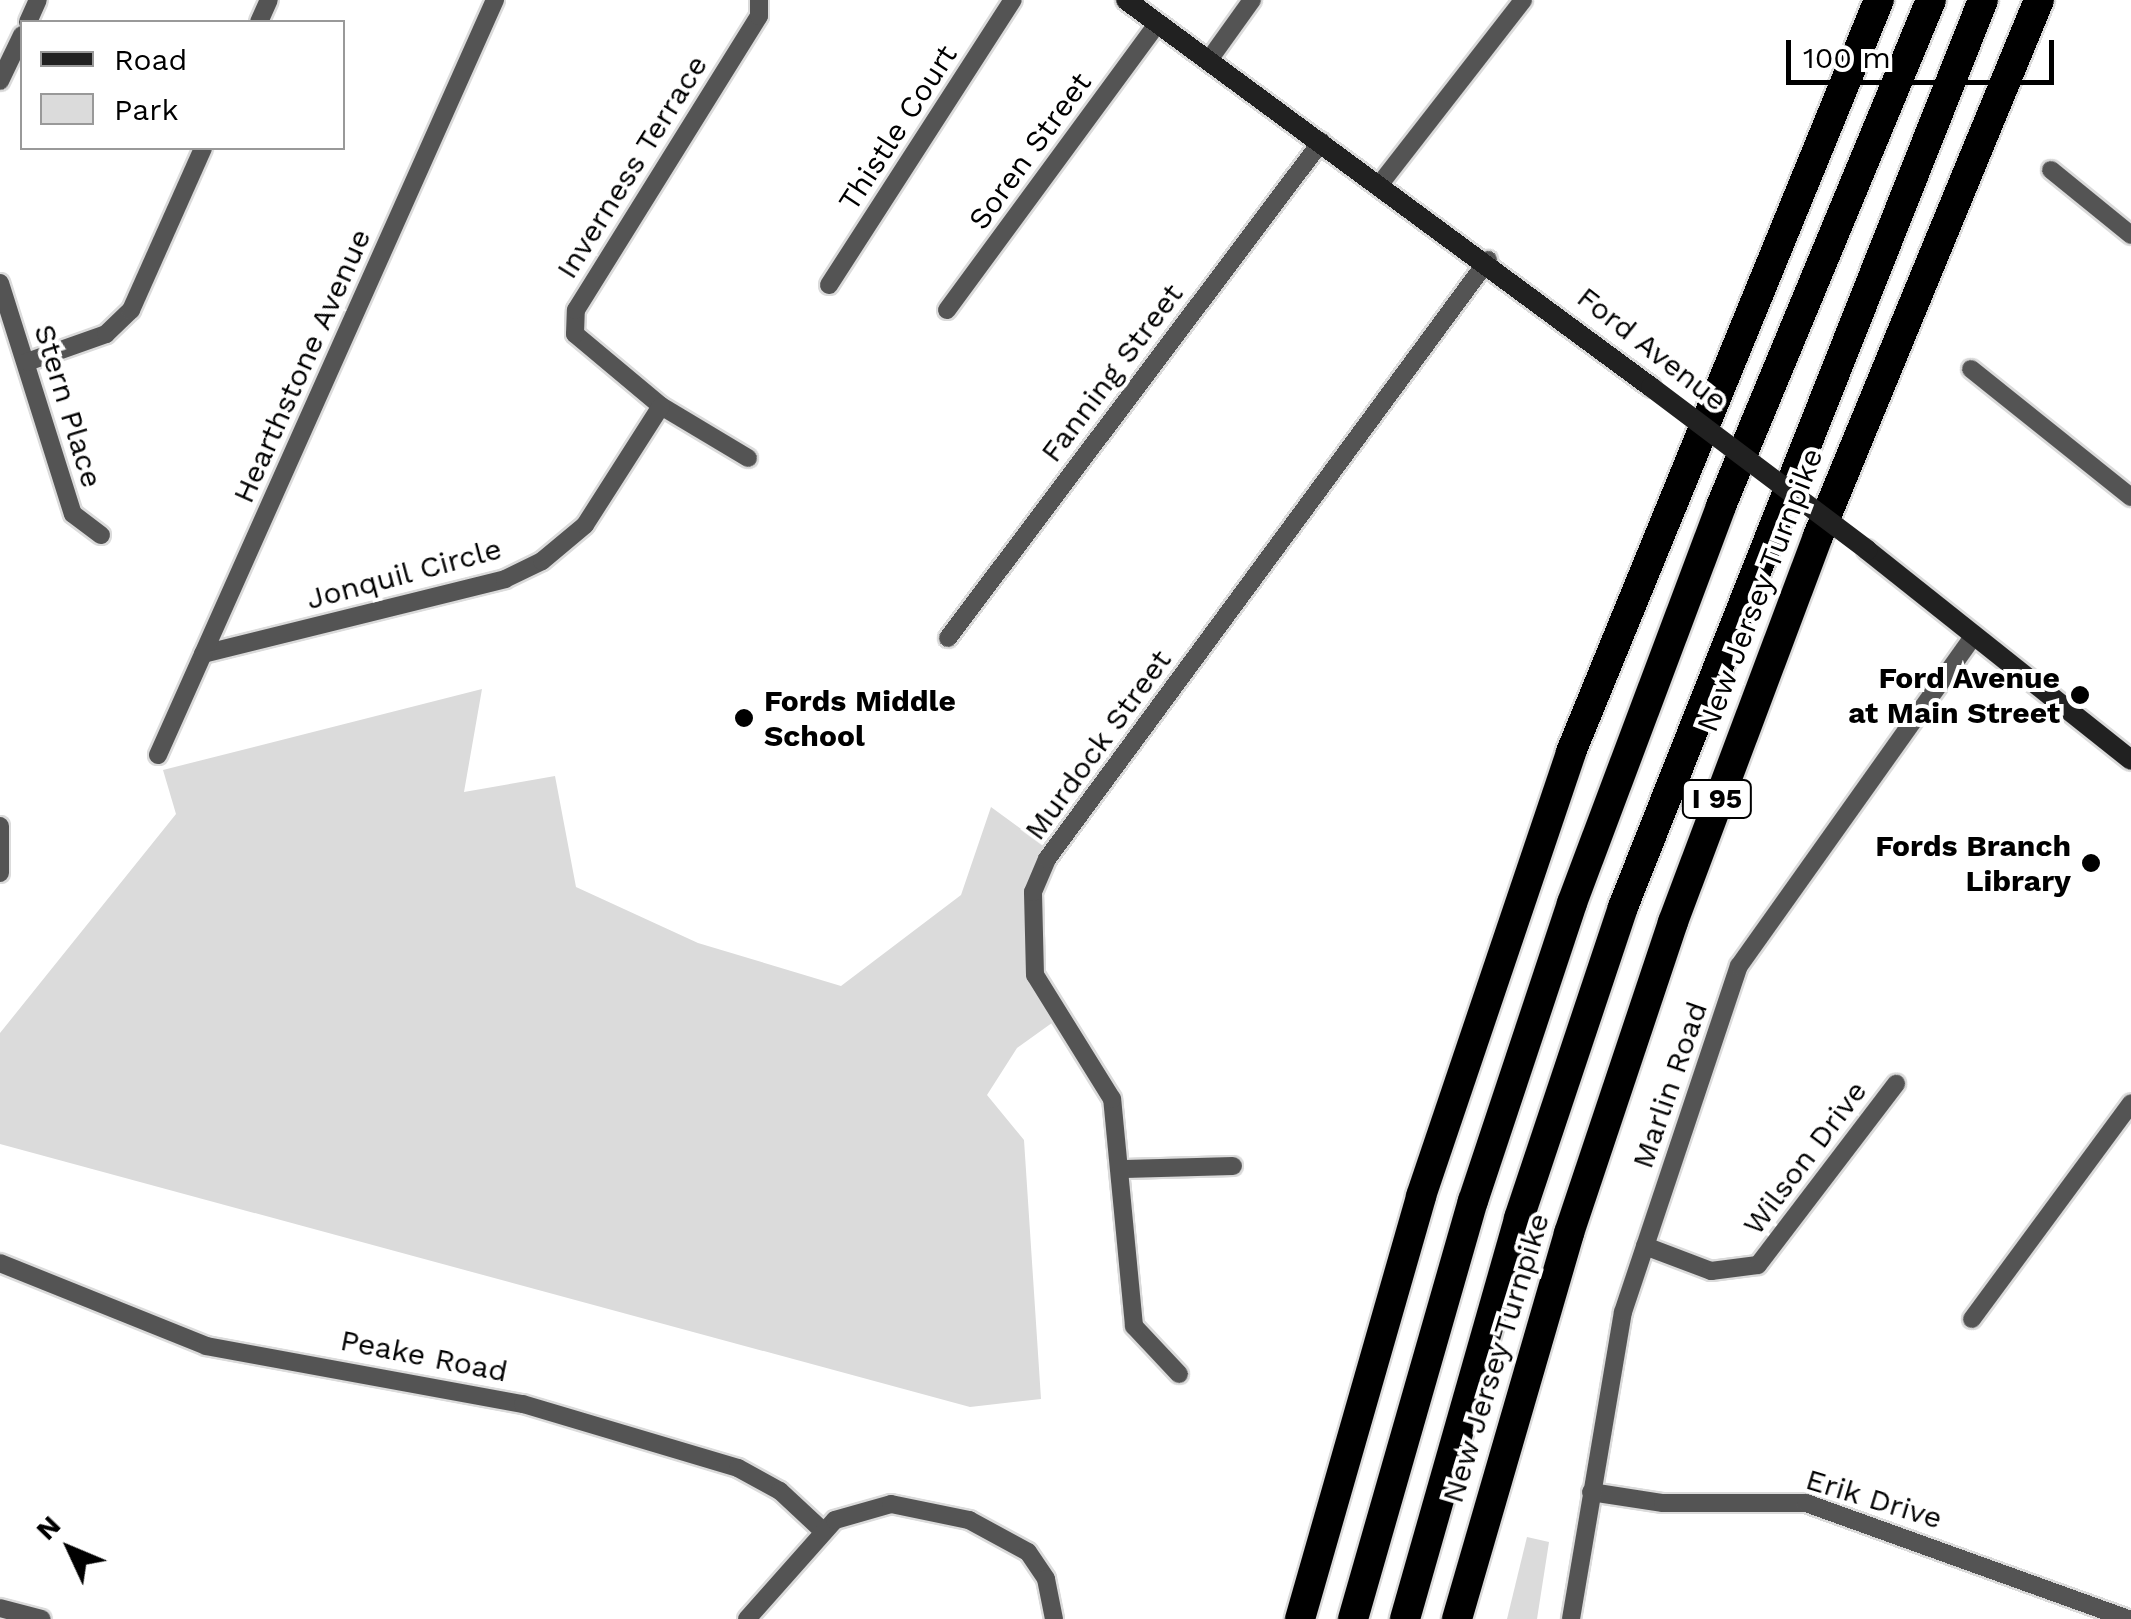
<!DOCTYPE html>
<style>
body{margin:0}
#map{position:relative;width:2131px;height:1619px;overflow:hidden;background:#fff;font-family:"Work Sans",sans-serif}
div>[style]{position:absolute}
.green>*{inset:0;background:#dbdbdb}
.roads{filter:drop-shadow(2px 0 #dbdbdb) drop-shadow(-2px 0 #dbdbdb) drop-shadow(0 2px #dbdbdb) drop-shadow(0 -2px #dbdbdb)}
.street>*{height:18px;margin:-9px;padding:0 9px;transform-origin:9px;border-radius:9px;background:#545454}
.secondary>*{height:20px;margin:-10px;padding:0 10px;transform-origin:10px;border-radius:10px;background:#212121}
.highway>*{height:30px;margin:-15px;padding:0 15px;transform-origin:15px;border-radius:15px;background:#000}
.secondary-bridge>*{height:20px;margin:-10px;padding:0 10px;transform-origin:10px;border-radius:10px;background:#212121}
.dots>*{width:28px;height:28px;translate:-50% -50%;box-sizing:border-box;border:5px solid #fff;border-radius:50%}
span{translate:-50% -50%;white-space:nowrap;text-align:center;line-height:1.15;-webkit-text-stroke:8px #fff;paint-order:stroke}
.shield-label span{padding:2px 8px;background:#fff;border:2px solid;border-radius:8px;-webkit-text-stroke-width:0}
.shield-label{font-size:28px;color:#000;font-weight:700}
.street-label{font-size:30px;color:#000}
.poi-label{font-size:30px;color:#000;font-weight:700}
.right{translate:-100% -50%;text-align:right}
.left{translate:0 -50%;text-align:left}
.legend{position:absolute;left:20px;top:20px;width:325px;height:130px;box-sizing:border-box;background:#fff;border:2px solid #999;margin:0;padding:12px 18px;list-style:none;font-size:30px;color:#000}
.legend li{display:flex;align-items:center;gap:20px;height:50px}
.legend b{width:50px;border:2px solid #999}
.north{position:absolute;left:20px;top:1499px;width:100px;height:100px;-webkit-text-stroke:8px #fff;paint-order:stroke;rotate:314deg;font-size:28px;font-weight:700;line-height:40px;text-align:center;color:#000}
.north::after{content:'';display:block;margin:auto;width:35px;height:45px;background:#000;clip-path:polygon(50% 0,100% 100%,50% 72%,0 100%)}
.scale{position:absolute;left:1786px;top:40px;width:268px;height:45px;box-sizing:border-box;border:5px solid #000;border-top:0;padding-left:12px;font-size:30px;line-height:35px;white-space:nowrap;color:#000;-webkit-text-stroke:8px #fff;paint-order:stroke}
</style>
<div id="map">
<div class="green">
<i style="clip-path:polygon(482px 689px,464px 792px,555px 776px,576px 887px,698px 943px,841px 986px,961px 895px,991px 807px,1054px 853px,1030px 947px,1063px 1015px,1017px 1048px,987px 1095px,1024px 1140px,1041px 1399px,970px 1407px,0 1144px,0 1033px,176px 814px,163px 770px)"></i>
<i style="clip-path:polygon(1527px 1537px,1549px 1542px,1537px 1619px,1507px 1619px)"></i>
</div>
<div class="roads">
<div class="street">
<i style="left:28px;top:22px;width:24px;rotate:-66deg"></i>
<i style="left:259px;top:22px;width:24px;rotate:-66deg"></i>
<i style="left:1209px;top:60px;width:74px;rotate:-54.4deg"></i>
<i style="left:0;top:81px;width:51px;rotate:-64.4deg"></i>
<i style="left:2051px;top:170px;width:103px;rotate:39.1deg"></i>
<i style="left:1380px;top:184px;width:233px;rotate:-52.1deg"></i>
<i style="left:0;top:283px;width:242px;rotate:72.5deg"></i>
<i style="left:73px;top:514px;width:35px;rotate:37deg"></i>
<i style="left:829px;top:285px;width:339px;rotate:-57.2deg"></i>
<i style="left:947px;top:310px;width:355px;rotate:-53.7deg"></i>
<i style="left:27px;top:362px;width:84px;rotate:-19.5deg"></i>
<i style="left:106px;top:334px;width:35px;rotate:-44deg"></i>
<i style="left:131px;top:310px;width:177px;rotate:-66deg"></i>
<i style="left:1971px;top:369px;width:205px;rotate:38.7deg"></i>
<i style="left:748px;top:458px;width:101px;rotate:-149.1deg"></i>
<i style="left:661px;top:406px;width:112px;rotate:-140.1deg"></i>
<i style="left:575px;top:334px;width:24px;rotate:-88deg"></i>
<i style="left:576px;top:310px;width:346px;rotate:-58.1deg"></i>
<i style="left:759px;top:16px;width:16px;rotate:-90deg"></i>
<i style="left:948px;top:638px;width:621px;rotate:-53.06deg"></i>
<i style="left:203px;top:654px;width:311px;rotate:-13.9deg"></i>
<i style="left:505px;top:579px;width:41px;rotate:-25.9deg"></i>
<i style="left:542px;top:561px;width:56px;rotate:-39.9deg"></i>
<i style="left:585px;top:525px;width:141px;rotate:-57.4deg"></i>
<i style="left:158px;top:755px;width:827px;rotate:-65.95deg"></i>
<i style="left:0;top:826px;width:47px;rotate:90deg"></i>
<i style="left:1125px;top:1169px;width:108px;rotate:-1.6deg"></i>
<i style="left:1645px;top:1246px;width:71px;rotate:20.7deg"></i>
<i style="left:1711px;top:1271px;width:47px;rotate:-7.3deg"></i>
<i style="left:1758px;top:1265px;width:228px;rotate:-52.7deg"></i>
<i style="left:0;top:1263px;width:222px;rotate:21.9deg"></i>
<i style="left:206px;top:1346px;width:322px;rotate:10.4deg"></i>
<i style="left:523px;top:1404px;width:224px;rotate:16.6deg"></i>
<i style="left:738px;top:1468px;width:48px;rotate:28.7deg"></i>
<i style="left:780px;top:1491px;width:60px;rotate:43deg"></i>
<i style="left:1972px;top:1319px;width:268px;rotate:-53.6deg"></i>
<i style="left:1179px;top:1374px;width:66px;rotate:-133.2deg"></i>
<i style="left:1134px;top:1326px;width:228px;rotate:-95.5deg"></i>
<i style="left:1112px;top:1099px;width:146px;rotate:-121.8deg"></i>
<i style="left:1035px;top:975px;width:83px;rotate:-91.4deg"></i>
<i style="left:1033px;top:892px;width:36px;rotate:-67deg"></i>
<i style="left:1047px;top:859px;width:744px;rotate:-53.64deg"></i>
<i style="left:1591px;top:1492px;width:73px;rotate:8.7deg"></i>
<i style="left:1663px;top:1503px;width:143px"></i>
<i style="left:1806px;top:1503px;width:343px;rotate:19.8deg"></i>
<i style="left:0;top:1608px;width:43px;rotate:14.7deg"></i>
<i style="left:747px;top:1619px;width:132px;rotate:-48.4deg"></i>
<i style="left:835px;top:1520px;width:58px;rotate:-15.9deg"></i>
<i style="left:891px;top:1504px;width:80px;rotate:11.6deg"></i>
<i style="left:969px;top:1520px;width:67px;rotate:28.5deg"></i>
<i style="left:1028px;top:1552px;width:32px;rotate:56deg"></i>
<i style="left:1046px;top:1579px;width:41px;rotate:78.7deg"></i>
<i style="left:1571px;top:1619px;width:311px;rotate:-80.4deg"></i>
<i style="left:1623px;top:1312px;width:365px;rotate:-71.5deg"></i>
<i style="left:1739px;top:966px;width:406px;rotate:-54.6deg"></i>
</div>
<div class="secondary">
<i style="left:1126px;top:0;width:652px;rotate:36.4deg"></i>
<i style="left:1867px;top:550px;width:337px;rotate:38.5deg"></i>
</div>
<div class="highway">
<i style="left:1300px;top:1619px;width:440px;rotate:-74deg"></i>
<i style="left:1421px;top:1196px;width:469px;rotate:-71.3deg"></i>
<i style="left:1571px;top:752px;width:813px;rotate:-67.73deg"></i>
<i style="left:1353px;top:1619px;width:435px;rotate:-74deg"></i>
<i style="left:1473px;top:1201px;width:314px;rotate:-71.6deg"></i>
<i style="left:1572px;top:903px;width:424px;rotate:-69.4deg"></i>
<i style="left:1721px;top:506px;width:548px;rotate:-67.46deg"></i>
<i style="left:1405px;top:1619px;width:417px;rotate:-74.1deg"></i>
<i style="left:1519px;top:1218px;width:328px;rotate:-71.5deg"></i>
<i style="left:1623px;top:907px;width:976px;rotate:-68.35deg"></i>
<i style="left:1457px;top:1619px;width:402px;rotate:-73.8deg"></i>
<i style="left:1569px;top:1233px;width:328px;rotate:-71.5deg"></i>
<i style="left:1673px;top:922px;width:412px;rotate:-69.4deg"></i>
<i style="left:1818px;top:536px;width:580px;rotate:-67.59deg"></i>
</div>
</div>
<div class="secondary-bridge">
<i style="left:1651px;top:387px;width:271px;rotate:37deg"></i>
</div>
<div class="dots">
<i style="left:2080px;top:695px;background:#000"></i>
<i style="left:744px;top:718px;background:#000"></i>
<i style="left:2091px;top:863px;background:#000"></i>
</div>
<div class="shield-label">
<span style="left:1717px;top:799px">I 95</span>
</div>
<div class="street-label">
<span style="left:898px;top:128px;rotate:-57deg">Thistle Court</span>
<span style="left:1030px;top:151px;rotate:-54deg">Soren Street</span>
<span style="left:632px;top:167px;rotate:-58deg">Inverness Terrace</span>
<span style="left:1652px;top:349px;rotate:38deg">Ford Avenue</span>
<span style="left:302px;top:366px;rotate:-66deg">Hearthstone Avenue</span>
<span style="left:1112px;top:373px;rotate:-53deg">Fanning Street</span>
<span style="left:68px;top:406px;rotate:73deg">Stern Place</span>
<span style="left:404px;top:574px;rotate:-15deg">Jonquil Circle</span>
<span style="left:1760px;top:590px;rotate:-69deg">New Jersey Turnpike</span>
<span style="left:1098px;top:745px;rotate:-54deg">Murdock Street</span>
<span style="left:1670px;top:1085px;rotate:-71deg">Marlin Road</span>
<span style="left:1805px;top:1158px;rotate:-53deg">Wilson Drive</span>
<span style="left:424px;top:1356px;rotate:11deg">Peake Road</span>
<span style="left:1496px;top:1358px;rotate:-73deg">New Jersey Turnpike</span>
<span style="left:1874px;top:1499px;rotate:17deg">Erik Drive</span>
</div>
<div class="poi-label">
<span class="right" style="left:2060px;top:695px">Ford Avenue<br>at Main Street</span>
<span class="left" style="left:764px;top:718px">Fords Middle<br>School</span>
<span class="right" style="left:2071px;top:863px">Fords Branch<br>Library</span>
</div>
<ul class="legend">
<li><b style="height:12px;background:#212121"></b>Road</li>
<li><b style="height:28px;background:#dbdbdb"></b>Park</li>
</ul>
<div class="north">N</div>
<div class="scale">100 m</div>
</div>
